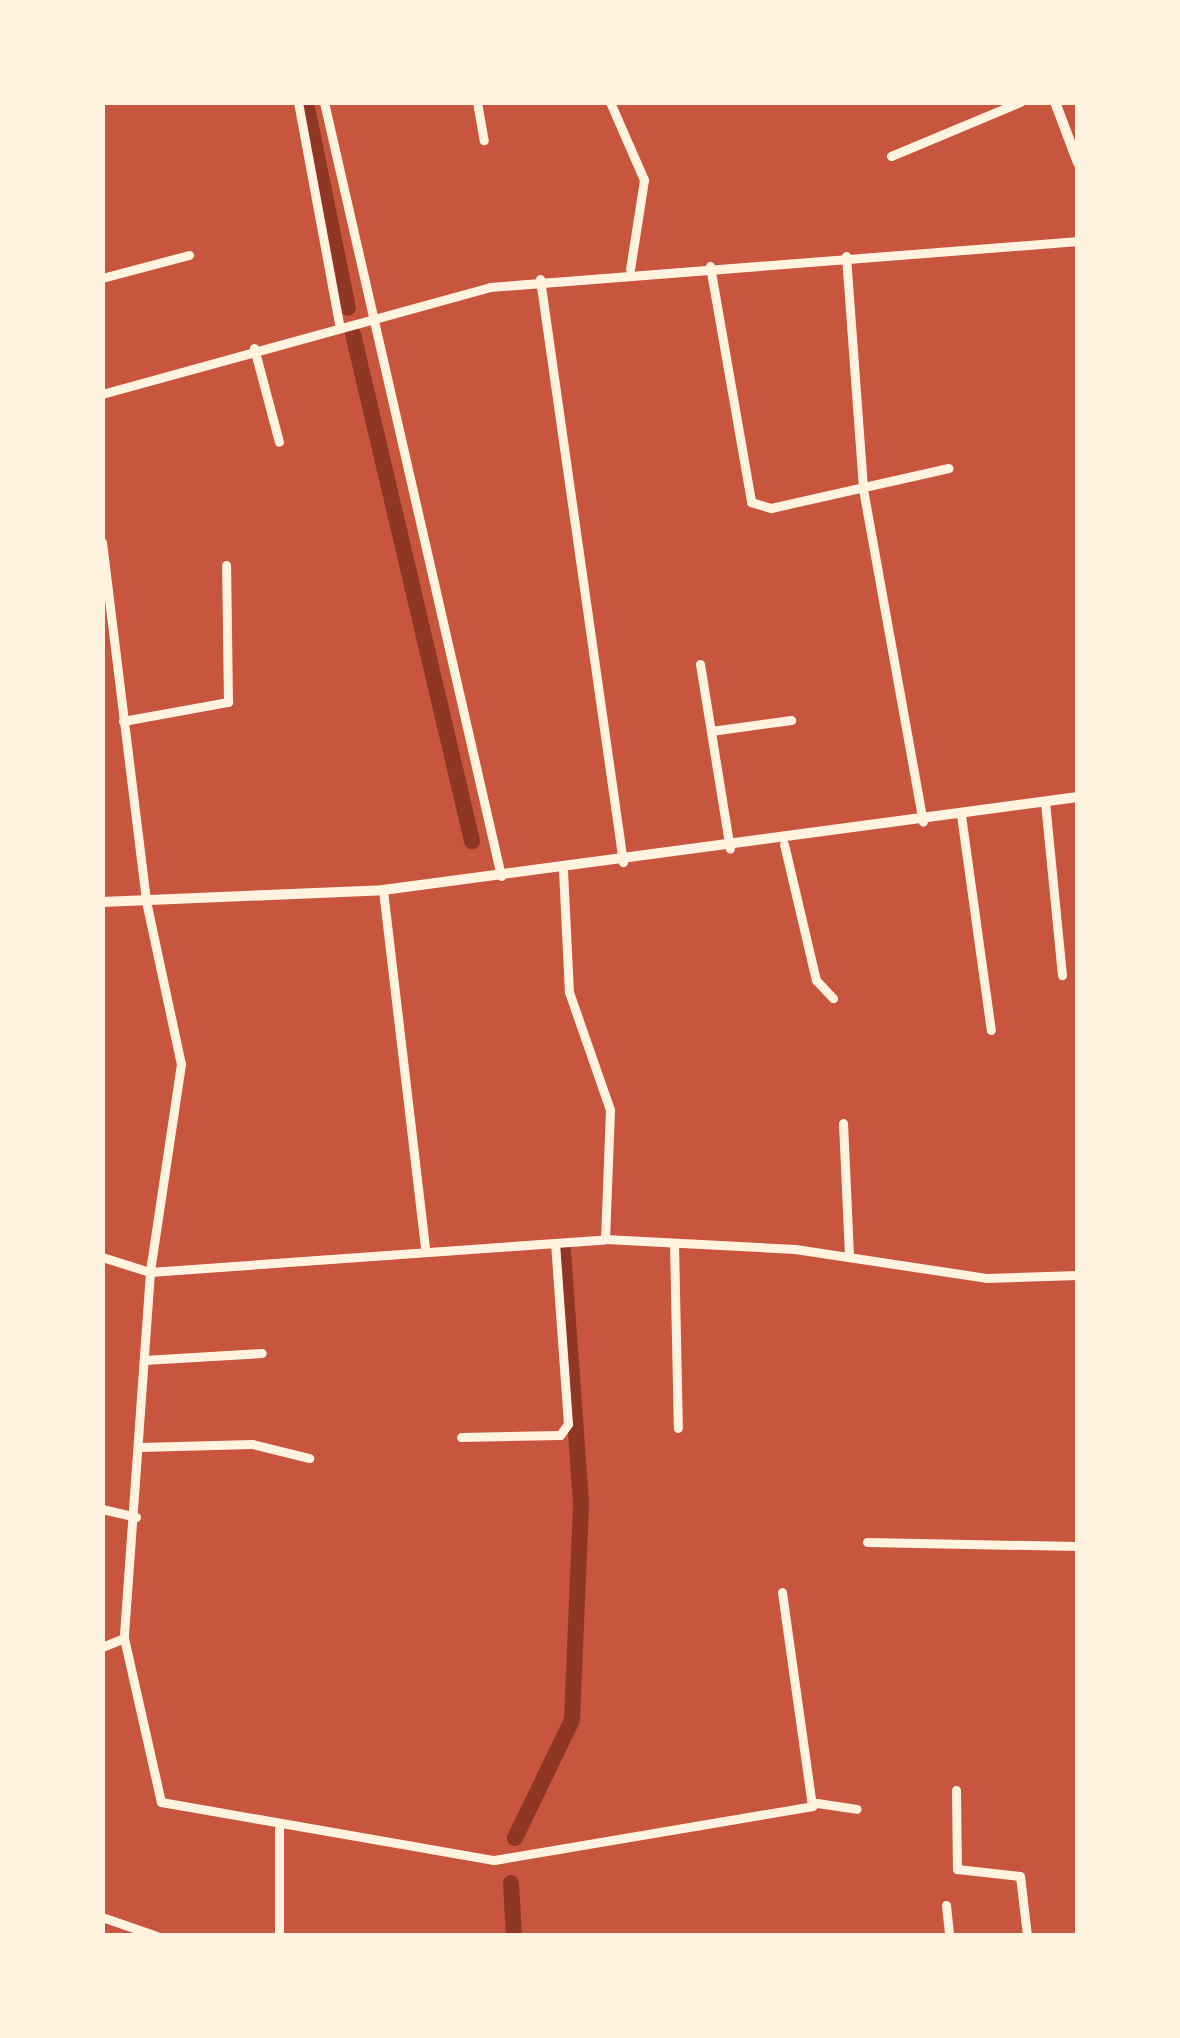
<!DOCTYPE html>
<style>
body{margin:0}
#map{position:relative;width:1180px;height:2038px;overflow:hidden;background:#c8553d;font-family:"Libre Baskerville",serif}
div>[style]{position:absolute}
.canal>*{height:16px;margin:-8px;padding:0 8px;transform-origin:8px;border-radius:8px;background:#8f3625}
.minor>*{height:9px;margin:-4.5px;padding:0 4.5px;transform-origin:4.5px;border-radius:4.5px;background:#fff3e0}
.tertiary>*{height:10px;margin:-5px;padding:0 5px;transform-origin:5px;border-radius:5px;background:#fff3e0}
span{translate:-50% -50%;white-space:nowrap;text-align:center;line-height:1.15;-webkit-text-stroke:12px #fff3e0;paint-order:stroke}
.frame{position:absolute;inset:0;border:105px solid #fff3e0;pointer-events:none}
</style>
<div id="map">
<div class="canal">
<i style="left:306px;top:102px;width:210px;rotate:78.5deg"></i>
<i style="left:353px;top:334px;width:521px;rotate:76.79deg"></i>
<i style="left:515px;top:1838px;width:131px;rotate:-64.2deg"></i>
<i style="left:572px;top:1720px;width:217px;rotate:-87.6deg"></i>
<i style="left:581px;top:1503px;width:254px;rotate:-94.1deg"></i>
<i style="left:511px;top:1883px;width:53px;rotate:86.8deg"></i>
</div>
<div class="minor">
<i style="left:298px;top:102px;width:226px;rotate:79.5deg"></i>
<i style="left:324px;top:102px;width:794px;rotate:77.12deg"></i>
<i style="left:477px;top:102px;width:39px;rotate:80deg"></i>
<i style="left:610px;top:102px;width:85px;rotate:66.4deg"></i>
<i style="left:644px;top:180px;width:90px;rotate:98.9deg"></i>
<i style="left:891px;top:156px;width:140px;rotate:-22.7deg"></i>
<i style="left:846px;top:256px;width:234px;rotate:85.8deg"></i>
<i style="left:863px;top:489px;width:338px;rotate:79.8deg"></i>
<i style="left:710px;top:266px;width:240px;rotate:80.1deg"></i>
<i style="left:751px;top:502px;width:21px;rotate:17deg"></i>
<i style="left:771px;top:508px;width:182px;rotate:-12.7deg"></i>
<i style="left:102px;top:278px;width:90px;rotate:-14.8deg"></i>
<i style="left:540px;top:279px;width:589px;rotate:81.9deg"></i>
<i style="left:254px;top:348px;width:97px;rotate:75.1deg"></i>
<i style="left:102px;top:394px;width:402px;rotate:-15.4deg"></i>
<i style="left:490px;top:287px;width:590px;rotate:-4.47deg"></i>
<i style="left:102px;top:542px;width:362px;rotate:83deg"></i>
<i style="left:146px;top:901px;width:167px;rotate:77.9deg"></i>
<i style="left:181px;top:1064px;width:210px;rotate:98.5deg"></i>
<i style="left:150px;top:1272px;width:367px;rotate:94.1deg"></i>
<i style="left:124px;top:1638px;width:168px;rotate:77.3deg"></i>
<i style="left:161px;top:1802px;width:338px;rotate:9.9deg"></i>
<i style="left:494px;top:1860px;width:323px;rotate:-9.6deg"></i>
<i style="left:812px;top:1806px;width:216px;rotate:-98deg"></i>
<i style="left:700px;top:664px;width:187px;rotate:80.8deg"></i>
<i style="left:123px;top:721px;width:107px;rotate:-10.3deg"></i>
<i style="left:228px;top:702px;width:137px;rotate:-90.8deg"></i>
<i style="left:711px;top:731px;width:81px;rotate:-7.8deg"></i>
<i style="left:1045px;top:802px;width:174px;rotate:84.4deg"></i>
<i style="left:961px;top:815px;width:217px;rotate:82.1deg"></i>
<i style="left:784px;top:844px;width:140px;rotate:76.8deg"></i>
<i style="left:816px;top:980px;width:25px;rotate:47deg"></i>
<i style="left:563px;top:870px;width:122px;rotate:87.2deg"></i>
<i style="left:569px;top:992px;width:125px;rotate:70.8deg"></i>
<i style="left:610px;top:1110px;width:129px;rotate:92.2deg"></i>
<i style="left:383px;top:890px;width:359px;rotate:83.3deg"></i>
<i style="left:843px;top:1123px;width:132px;rotate:87.4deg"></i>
<i style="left:674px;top:1243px;width:185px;rotate:88.8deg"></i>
<i style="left:102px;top:1257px;width:50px;rotate:17.4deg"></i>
<i style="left:150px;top:1272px;width:456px;rotate:-4.1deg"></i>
<i style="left:605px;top:1239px;width:190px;rotate:3deg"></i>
<i style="left:795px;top:1249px;width:193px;rotate:8.6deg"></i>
<i style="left:986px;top:1278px;width:92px;rotate:-1.9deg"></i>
<i style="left:144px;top:1360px;width:118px;rotate:-3.4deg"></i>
<i style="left:461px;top:1437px;width:99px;rotate:-1.2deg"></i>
<i style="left:560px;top:1435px;width:14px;rotate:-54deg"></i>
<i style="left:568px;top:1424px;width:181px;rotate:-94.1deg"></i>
<i style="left:140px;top:1447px;width:112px;rotate:-1.5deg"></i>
<i style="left:252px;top:1444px;width:59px;rotate:13.8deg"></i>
<i style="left:102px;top:1509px;width:35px;rotate:13deg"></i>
<i style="left:867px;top:1542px;width:211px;rotate:1.1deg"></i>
<i style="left:102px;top:1647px;width:24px;rotate:-22deg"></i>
<i style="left:956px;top:1790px;width:79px;rotate:89.3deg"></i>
<i style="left:957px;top:1869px;width:63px;rotate:6.3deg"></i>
<i style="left:1020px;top:1876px;width:60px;rotate:83.3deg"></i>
<i style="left:817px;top:1803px;width:40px;rotate:8.5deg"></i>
<i style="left:279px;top:1829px;width:107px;rotate:90deg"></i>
<i style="left:946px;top:1905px;width:31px;rotate:84deg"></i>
<i style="left:102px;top:1917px;width:58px;rotate:19.1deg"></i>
</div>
<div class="tertiary">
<i style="left:1055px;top:102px;width:65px;rotate:69.3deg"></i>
<i style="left:102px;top:902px;width:281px;rotate:-2.4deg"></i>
<i style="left:383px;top:890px;width:701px;rotate:-7.62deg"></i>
</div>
<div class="frame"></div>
</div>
